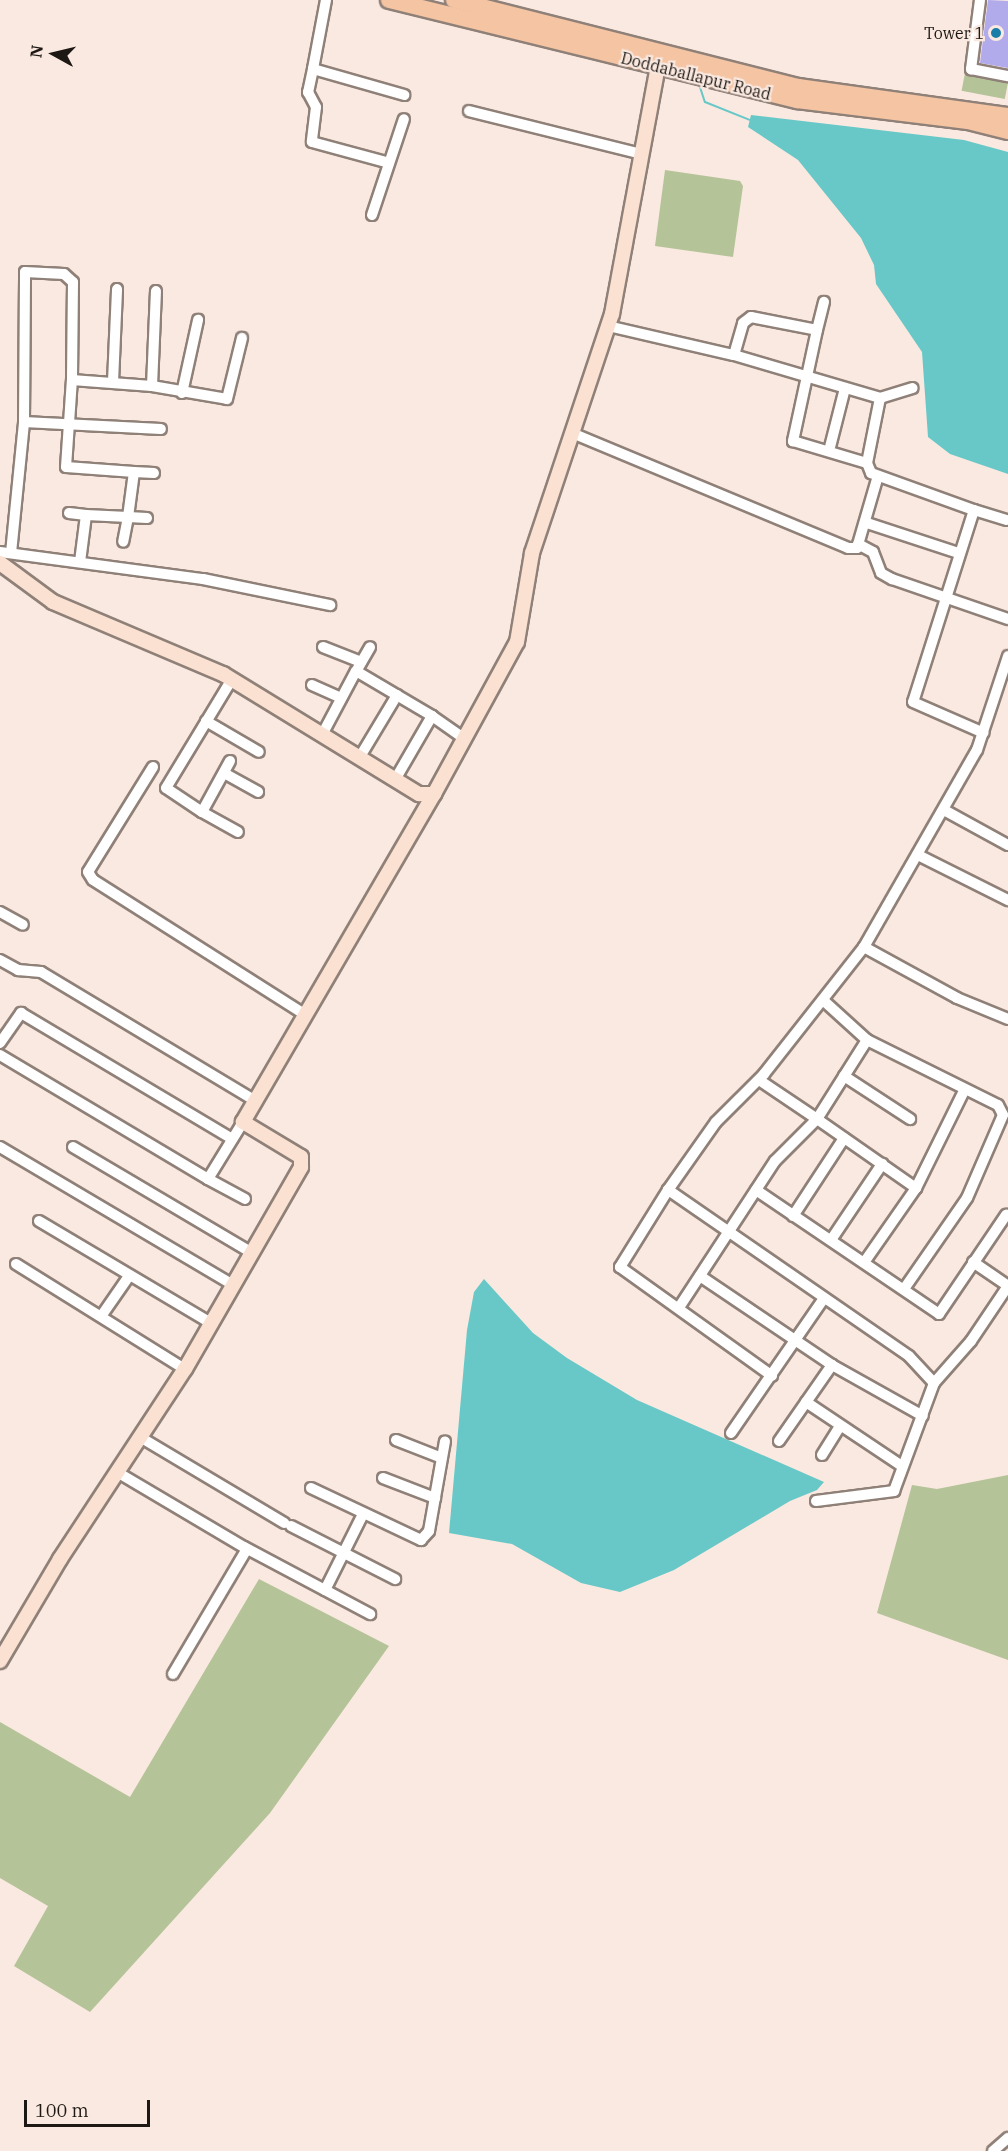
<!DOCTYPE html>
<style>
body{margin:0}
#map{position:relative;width:1008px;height:2151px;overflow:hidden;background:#fae9e0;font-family:"IBM Plex Serif",serif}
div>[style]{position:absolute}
.green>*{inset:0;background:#b5c398;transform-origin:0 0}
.water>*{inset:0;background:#68c8c8}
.stream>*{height:2px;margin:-1px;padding:0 1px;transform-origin:1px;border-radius:1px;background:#68c8c8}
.building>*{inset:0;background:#b2abeb}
.roads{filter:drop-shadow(2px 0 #8f8078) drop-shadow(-2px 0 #8f8078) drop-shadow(0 2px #8f8078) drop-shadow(0 -2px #8f8078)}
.street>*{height:10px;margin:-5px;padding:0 5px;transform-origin:5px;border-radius:5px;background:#fff}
.secondary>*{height:14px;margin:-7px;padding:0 7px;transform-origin:7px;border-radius:7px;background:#fae1d1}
.primary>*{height:16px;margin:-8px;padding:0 8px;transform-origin:8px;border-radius:8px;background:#f4c4a3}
.dots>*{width:16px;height:16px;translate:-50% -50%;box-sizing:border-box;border:3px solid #fae9e0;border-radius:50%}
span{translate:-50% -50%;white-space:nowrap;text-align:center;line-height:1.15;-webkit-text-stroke:4.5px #fae9e0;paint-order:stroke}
.poi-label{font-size:16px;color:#1d1814}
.right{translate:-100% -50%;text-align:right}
.street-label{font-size:16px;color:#1d1814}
.north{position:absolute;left:24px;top:24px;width:60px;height:60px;-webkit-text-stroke:4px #fae9e0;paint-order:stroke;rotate:278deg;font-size:16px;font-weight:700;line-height:24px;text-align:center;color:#1d1814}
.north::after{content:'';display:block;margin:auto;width:21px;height:27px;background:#1d1814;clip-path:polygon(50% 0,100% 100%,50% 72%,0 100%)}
.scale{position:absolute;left:24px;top:2100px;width:126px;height:27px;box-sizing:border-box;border:3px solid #1d1814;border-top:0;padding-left:8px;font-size:18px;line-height:21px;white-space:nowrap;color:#1d1814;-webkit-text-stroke:4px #fae9e0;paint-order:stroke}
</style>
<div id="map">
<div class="green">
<i style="left:965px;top:73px;width:44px;height:18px;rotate:11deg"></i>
<i style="clip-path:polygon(665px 170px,740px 181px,743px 186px,733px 257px,655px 246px)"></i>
<i style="clip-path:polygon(1008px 1475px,1008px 1660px,877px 1613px,912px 1485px,937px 1489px)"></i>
<i style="clip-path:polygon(259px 1579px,389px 1646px,270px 1813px,90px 2012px,14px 1966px,48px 1906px,0 1878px,0 1722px,130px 1797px)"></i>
</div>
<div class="water">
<i style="clip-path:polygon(751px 115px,964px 140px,1008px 152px,1008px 474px,950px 454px,928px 437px,922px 352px,876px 284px,874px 265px,861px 238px,798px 160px,748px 127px)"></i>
<i style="clip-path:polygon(484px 1279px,533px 1333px,567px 1358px,637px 1400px,824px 1482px,817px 1490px,790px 1501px,674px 1570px,620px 1592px,581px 1583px,512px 1544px,449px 1533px,467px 1330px,474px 1292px)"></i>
</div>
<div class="stream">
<i style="left:698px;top:81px;width:22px;rotate:72deg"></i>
<i style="left:705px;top:102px;width:48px;rotate:21.8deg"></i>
</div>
<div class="building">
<i style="clip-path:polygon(988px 0,1008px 1px,1008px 68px,980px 63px)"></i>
</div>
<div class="roads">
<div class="street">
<i style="left:326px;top:0;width:70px;rotate:100.7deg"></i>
<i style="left:313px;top:69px;width:95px;rotate:15.9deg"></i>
<i style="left:980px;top:0;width:70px;rotate:97.4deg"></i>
<i style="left:971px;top:69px;width:38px;rotate:11deg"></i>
<i style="left:313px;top:69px;width:24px;rotate:102deg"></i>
<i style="left:308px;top:92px;width:17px;rotate:62deg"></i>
<i style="left:316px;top:107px;width:35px;rotate:97deg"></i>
<i style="left:312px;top:142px;width:77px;rotate:15.1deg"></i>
<i style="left:469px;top:111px;width:178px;rotate:14deg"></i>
<i style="left:372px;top:215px;width:101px;rotate:-71.6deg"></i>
<i style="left:608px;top:326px;width:129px;rotate:13deg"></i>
<i style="left:734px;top:355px;width:152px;rotate:16.4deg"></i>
<i style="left:880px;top:398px;width:66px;rotate:101.3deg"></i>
<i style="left:867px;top:463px;width:11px;rotate:68deg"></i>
<i style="left:871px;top:473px;width:109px;rotate:19.8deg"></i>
<i style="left:974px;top:510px;width:201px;rotate:107.6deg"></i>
<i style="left:913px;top:702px;width:77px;rotate:23.6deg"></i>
<i style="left:817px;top:330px;width:29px;rotate:-76deg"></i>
<i style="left:734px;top:355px;width:33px;rotate:-74deg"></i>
<i style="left:743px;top:323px;width:10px;rotate:-37deg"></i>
<i style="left:751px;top:317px;width:67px;rotate:11.1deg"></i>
<i style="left:817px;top:330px;width:114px;rotate:102.2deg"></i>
<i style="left:793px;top:441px;width:77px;rotate:16.6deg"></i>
<i style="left:113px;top:382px;width:93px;rotate:-87.5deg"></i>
<i style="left:152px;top:386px;width:95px;rotate:-87.6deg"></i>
<i style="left:182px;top:393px;width:75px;rotate:-77.6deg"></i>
<i style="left:880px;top:398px;width:34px;rotate:-17deg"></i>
<i style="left:24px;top:422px;width:137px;rotate:2.9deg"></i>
<i style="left:572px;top:433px;width:299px;rotate:22.6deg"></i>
<i style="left:848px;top:548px;width:9px"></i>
<i style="left:857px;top:548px;width:72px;rotate:-73.8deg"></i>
<i style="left:829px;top:451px;width:65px;rotate:-75.7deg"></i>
<i style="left:134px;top:472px;width:20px;rotate:3deg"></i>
<i style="left:974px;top:510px;width:34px;rotate:17deg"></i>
<i style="left:69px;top:513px;width:17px;rotate:7deg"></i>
<i style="left:147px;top:518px;width:19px;rotate:-177deg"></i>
<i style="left:128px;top:517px;width:45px;rotate:-82.4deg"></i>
<i style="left:134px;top:472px;width:68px;rotate:-175.8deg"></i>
<i style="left:66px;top:467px;width:87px;rotate:-86.1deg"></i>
<i style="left:72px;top:380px;width:80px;rotate:4.3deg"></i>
<i style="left:152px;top:386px;width:76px;rotate:9.8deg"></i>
<i style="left:227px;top:399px;width:63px;rotate:-76.2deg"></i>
<i style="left:867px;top:523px;width:97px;rotate:18.1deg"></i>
<i style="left:858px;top:544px;width:17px;rotate:28deg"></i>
<i style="left:873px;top:552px;width:22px;rotate:69deg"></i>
<i style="left:881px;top:573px;width:13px;rotate:29deg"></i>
<i style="left:892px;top:579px;width:123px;rotate:19deg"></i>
<i style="left:0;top:552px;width:205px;rotate:7.6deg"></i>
<i style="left:203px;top:579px;width:130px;rotate:11.6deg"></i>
<i style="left:11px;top:553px;width:132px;rotate:-84.3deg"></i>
<i style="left:24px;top:422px;width:150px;rotate:-89.6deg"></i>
<i style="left:25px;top:272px;width:39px;rotate:3deg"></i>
<i style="left:64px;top:274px;width:12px;rotate:42deg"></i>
<i style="left:73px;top:282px;width:98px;rotate:90.6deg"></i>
<i style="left:80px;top:562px;width:47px;rotate:-82.7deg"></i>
<i style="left:86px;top:515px;width:42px;rotate:2.7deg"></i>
<i style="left:128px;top:517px;width:25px;rotate:101deg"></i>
<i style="left:323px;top:647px;width:41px;rotate:21.5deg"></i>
<i style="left:358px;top:668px;width:24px;rotate:-60deg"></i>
<i style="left:312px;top:685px;width:32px;rotate:24deg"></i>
<i style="left:206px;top:721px;width:61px;rotate:30.3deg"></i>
<i style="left:323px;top:733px;width:70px;rotate:-62deg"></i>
<i style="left:356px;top:671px;width:88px;rotate:30.6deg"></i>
<i style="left:361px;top:755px;width:70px;rotate:-59deg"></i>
<i style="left:230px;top:761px;width:58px;rotate:118.8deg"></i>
<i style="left:202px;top:812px;width:43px;rotate:-146.3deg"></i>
<i style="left:166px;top:788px;width:127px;rotate:-58.8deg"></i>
<i style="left:153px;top:767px;width:123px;rotate:121.8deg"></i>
<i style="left:88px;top:872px;width:9px;rotate:58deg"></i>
<i style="left:93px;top:880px;width:252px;rotate:32.4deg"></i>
<i style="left:224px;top:773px;width:39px;rotate:29deg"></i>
<i style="left:396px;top:778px;width:72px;rotate:-59.9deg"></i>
<i style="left:432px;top:716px;width:39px;rotate:35deg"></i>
<i style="left:944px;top:810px;width:73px;rotate:28.7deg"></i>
<i style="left:202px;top:812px;width:41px;rotate:29.1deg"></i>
<i style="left:918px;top:855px;width:101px;rotate:26.6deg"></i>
<i style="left:0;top:912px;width:26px;rotate:29deg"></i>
<i style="left:864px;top:947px;width:106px;rotate:28.7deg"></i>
<i style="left:957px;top:998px;width:55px;rotate:22.4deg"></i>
<i style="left:0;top:960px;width:21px;rotate:29deg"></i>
<i style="left:18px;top:970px;width:23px;rotate:5deg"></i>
<i style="left:41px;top:972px;width:249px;rotate:31deg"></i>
<i style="left:824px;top:1001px;width:58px;rotate:42.2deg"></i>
<i style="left:867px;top:1040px;width:93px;rotate:122.3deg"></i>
<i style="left:817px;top:1119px;width:121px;rotate:34.9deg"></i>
<i style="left:916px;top:1188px;width:89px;rotate:124.9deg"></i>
<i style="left:867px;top:1040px;width:146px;rotate:26.4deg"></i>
<i style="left:998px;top:1105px;width:11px;rotate:63deg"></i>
<i style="left:1003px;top:1115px;width:90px;rotate:113.4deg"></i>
<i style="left:967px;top:1198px;width:111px;rotate:124.7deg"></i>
<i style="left:0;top:1043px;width:37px;rotate:-55deg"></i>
<i style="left:21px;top:1013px;width:246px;rotate:30.8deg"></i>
<i style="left:0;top:1055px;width:242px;rotate:30.8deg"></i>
<i style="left:208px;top:1179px;width:67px;rotate:-58.4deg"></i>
<i style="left:844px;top:1076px;width:79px;rotate:33.1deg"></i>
<i style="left:0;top:1147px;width:269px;rotate:30.6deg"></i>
<i style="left:73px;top:1147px;width:208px;rotate:30.6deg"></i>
<i style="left:208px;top:1179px;width:42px;rotate:28.4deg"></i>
<i style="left:916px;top:1188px;width:108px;rotate:-63.7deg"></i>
<i style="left:668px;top:1190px;width:91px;rotate:121.9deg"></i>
<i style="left:620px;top:1267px;width:187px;rotate:35.6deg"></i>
<i style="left:756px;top:1190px;width:221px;rotate:34.1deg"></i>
<i style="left:939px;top:1314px;width:120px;rotate:-55.9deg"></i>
<i style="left:793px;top:1216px;width:93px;rotate:-56.8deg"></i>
<i style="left:39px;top:1221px;width:200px;rotate:30.7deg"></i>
<i style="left:831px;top:1240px;width:92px;rotate:-56.1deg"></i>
<i style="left:973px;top:1262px;width:42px;rotate:34.4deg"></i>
<i style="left:16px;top:1264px;width:199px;rotate:31.9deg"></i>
<i style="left:700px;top:1276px;width:159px;rotate:34deg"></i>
<i style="left:832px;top:1365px;width:104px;rotate:29.3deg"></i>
<i style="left:680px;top:1306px;width:173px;rotate:-56.8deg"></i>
<i style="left:775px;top:1161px;width:59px;rotate:-45deg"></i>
<i style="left:817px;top:1119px;width:70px;rotate:-146.1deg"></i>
<i style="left:102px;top:1315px;width:47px;rotate:-55.3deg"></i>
<i style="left:934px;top:1383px;width:37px;rotate:-133deg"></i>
<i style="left:909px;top:1356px;width:293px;rotate:-145.4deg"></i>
<i style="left:668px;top:1190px;width:83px;rotate:-54.8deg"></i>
<i style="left:716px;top:1122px;width:68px;rotate:-45deg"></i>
<i style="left:764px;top:1074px;width:162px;rotate:-51.8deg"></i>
<i style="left:864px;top:947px;width:227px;rotate:-60.2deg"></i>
<i style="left:977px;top:750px;width:99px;rotate:-71.7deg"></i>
<i style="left:806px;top:1402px;width:115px;rotate:33.7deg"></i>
<i style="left:731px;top:1433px;width:164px;rotate:-55.4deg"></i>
<i style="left:140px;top:1437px;width:168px;rotate:30.8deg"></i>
<i style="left:396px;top:1440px;width:49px;rotate:21.4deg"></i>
<i style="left:779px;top:1441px;width:93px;rotate:-55.1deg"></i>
<i style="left:822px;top:1455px;width:34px;rotate:-58deg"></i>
<i style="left:117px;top:1472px;width:147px;rotate:30.6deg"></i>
<i style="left:244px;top:1547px;width:143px;rotate:28deg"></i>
<i style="left:383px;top:1478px;width:56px;rotate:21deg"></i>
<i style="left:311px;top:1488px;width:122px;rotate:25.3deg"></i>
<i style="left:421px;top:1540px;width:12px;rotate:-48deg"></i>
<i style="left:429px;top:1531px;width:91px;rotate:-79.9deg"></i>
<i style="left:816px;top:1501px;width:79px;rotate:-7.3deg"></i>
<i style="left:894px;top:1491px;width:115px;rotate:-69.7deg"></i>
<i style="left:934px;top:1383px;width:56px;rotate:-48.6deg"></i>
<i style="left:971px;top:1341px;width:66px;rotate:-56.1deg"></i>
<i style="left:291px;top:1526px;width:117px;rotate:27deg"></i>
<i style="left:325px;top:1590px;width:85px;rotate:-63.4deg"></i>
<i style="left:173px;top:1674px;width:145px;rotate:-59.4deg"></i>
<i style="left:993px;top:2151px;width:20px;rotate:-41deg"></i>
</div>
<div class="secondary">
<i style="left:0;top:563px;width:66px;rotate:36.3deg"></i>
<i style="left:53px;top:602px;width:185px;rotate:23deg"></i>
<i style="left:223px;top:674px;width:230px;rotate:31.5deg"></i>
<i style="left:419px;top:794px;width:15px"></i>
<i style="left:434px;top:794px;width:173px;rotate:-61.4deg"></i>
<i style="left:517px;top:642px;width:90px;rotate:-80.4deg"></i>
<i style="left:532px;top:553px;width:252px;rotate:-71.5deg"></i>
<i style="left:612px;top:314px;width:251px;rotate:-79.5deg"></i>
<i style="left:0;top:1661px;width:118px;rotate:-59.5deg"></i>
<i style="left:60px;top:1559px;width:227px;rotate:-56.7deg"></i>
<i style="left:185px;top:1369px;width:233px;rotate:-60.1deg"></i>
<i style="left:301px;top:1167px;width:10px;rotate:-90deg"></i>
<i style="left:301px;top:1157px;width:68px;rotate:-148.9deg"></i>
<i style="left:243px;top:1122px;width:380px;rotate:-59.8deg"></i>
</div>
<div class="primary">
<i style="left:389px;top:0;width:420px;rotate:13.8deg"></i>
<i style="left:797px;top:100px;width:172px;rotate:7deg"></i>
<i style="left:968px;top:121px;width:41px;rotate:14deg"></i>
<i style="left:454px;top:0;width:356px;rotate:14.2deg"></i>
<i style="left:799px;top:87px;width:211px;rotate:7.9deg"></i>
</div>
</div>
<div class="dots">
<i style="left:996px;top:33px;background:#1a7ca8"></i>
</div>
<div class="poi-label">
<span class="right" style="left:984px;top:33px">Tower 1</span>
</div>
<div class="street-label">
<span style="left:696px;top:76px;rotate:14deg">Doddaballapur Road</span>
</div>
<div class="north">N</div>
<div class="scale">100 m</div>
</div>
